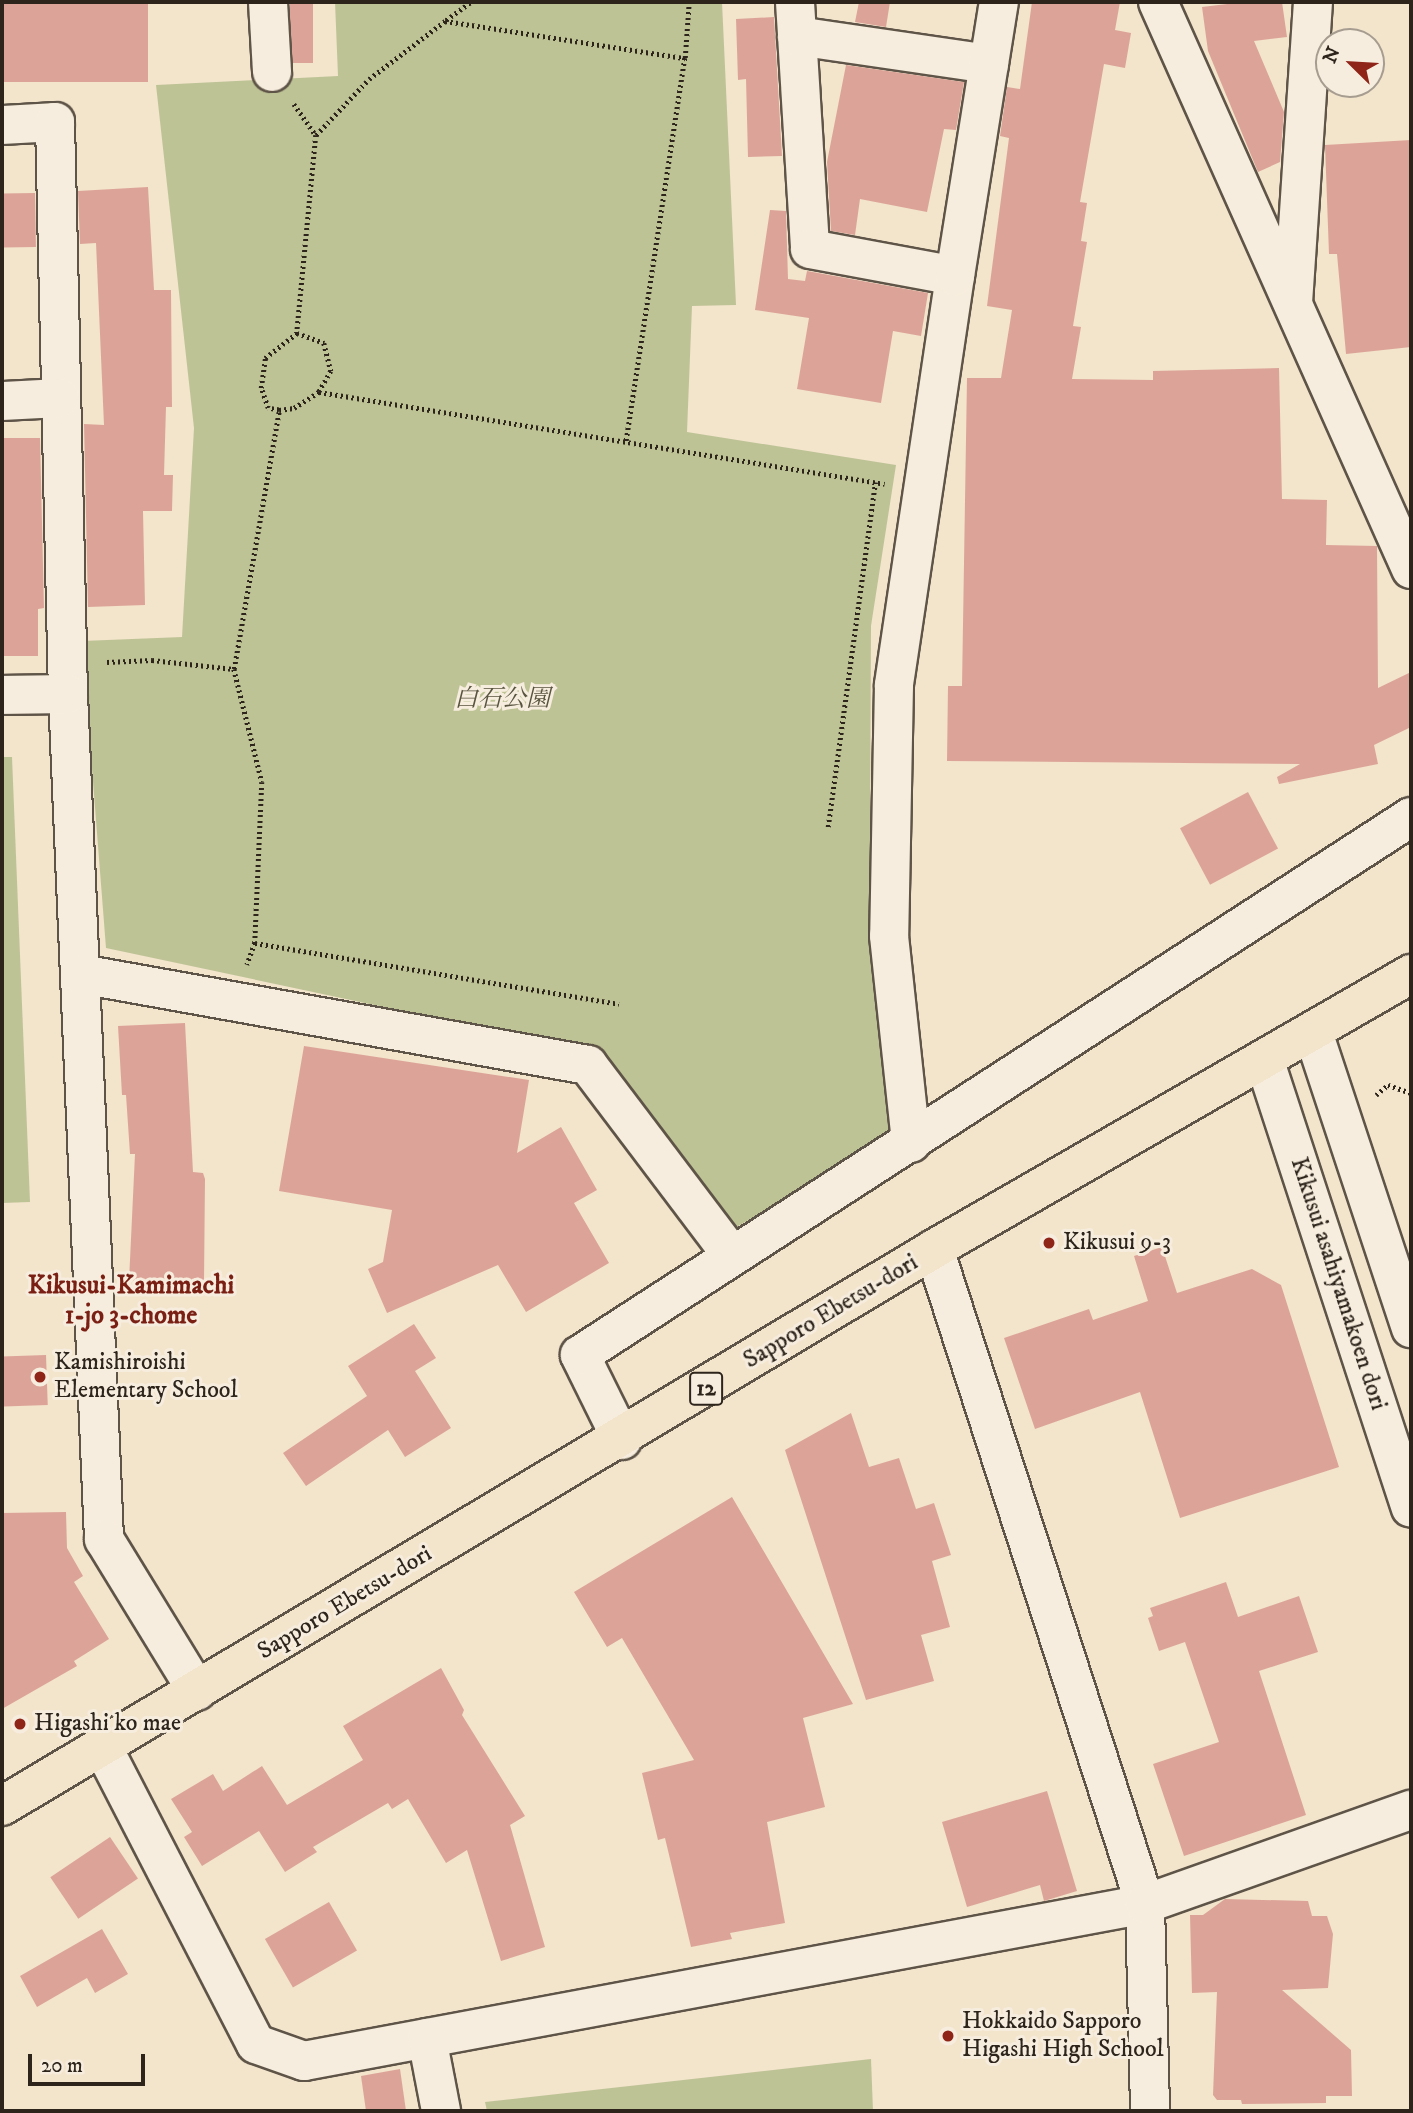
<!DOCTYPE html>
<meta charset="utf-8">
<style>
body{margin:0}
#map{position:relative;width:1413px;height:2113px;overflow:hidden;background:#f3e4cc;font-family:"IM FELL DW Pica","Noto Serif JP",serif}
div>[style]{position:absolute}
.green>*{inset:0;background:#bec396}
.building>*{inset:0;background:#dca498;transform-origin:0 0}
.path>*{height:4.5px;margin-top:-2.25px;transform-origin:0;background:repeating-linear-gradient(90deg,#2d241b 0 2px,transparent 0 5.5px)}
.roads{filter:drop-shadow(2px 0 #5e5447) drop-shadow(-2px 0 #5e5447) drop-shadow(0 2px #5e5447) drop-shadow(0 -2px #5e5447)}
.minor>*{height:38px;margin:-19px;padding:0 19px;transform-origin:19px;border-radius:19px;background:#f7edde}
.highway>*{height:38px;margin:-19px;padding:0 19px;transform-origin:19px;border-radius:19px;background:#f3e4cc}
.dots>*{width:19px;height:19px;translate:-50% -50%;box-sizing:border-box;border:4px solid #f7edde;border-radius:50%}
span{translate:-50% -50%;white-space:nowrap;text-align:center;line-height:1.15;-webkit-text-stroke:6px #f7edde;paint-order:stroke}
.shield-label span{padding:2px 5px;background:#f7edde;border:2px solid;border-radius:5px;-webkit-text-stroke-width:0}
.shield-label{font-size:23px;color:#2d241b;font-weight:700}
.park-label{font-size:24px;color:#585440;font-style:italic}
.poi-label{font-size:24px;color:#2d241b}
.left{translate:0 -50%;text-align:left}
.street-label{font-size:24px;color:#2d241b}
.neighbourhood-label{font-size:26px;color:#7a1f14;font-weight:700}
.frame{position:absolute;inset:0;border:4px solid #2d241b;pointer-events:none}
.north{position:absolute;left:1315px;top:28px;width:70px;height:70px;box-sizing:border-box;background:#f7edde;border:2px solid #a69d90;border-radius:50%;rotate:294deg;font-size:19px;font-weight:700;line-height:28px;text-align:center;color:#2d241b}
.north::after{content:'';display:block;margin:auto;width:24px;height:32px;background:#8f2418;clip-path:polygon(50% 0,100% 100%,50% 72%,0 100%)}
.scale{position:absolute;left:28px;top:2054px;width:117px;height:32px;box-sizing:border-box;border:4px solid #2d241b;border-top:0;padding-left:9px;font-size:21px;line-height:24px;white-space:nowrap;color:#2d241b;-webkit-text-stroke:5px #f7edde;paint-order:stroke}
</style>
<div id="map">
<div class="green">
<i style="clip-path:polygon(335px 2px,722px 2px,736px 305px,692px 306px,687px 432px,896px 465px,871px 626px,870px 835px,892px 1136px,735px 1228px,605px 1054px,106px 948px,82px 641px,182px 637px,194px 428px,156px 85px,338px 76px)"></i>
<i style="clip-path:polygon(2px 757px,12px 757px,30px 1202px,2px 1203px)"></i>
<i style="clip-path:polygon(871px 2059px,873px 2111px,487px 2111px,485px 2102px)"></i>
</div>
<div class="building">
<i style="left:2px;top:2px;width:146px;height:80px"></i>
<i style="left:290px;top:2px;width:23px;height:61px"></i>
<i style="clip-path:polygon(859px 2px,890px 2px,886px 27px,855px 22px)"></i>
<i style="clip-path:polygon(1032px 2px,1120px 2px,1115px 30px,1131px 33px,1125px 68px,1104px 64px,1080px 202px,1087px 203px,1081px 241px,1087px 242px,1073px 326px,1081px 327px,1072px 379px,1153px 380px,1153px 371px,1279px 368px,1282px 499px,1327px 500px,1326px 545px,1377px 546px,1378px 688px,1411px 672px,1411px 727px,1374px 745px,1378px 764px,1279px 784px,1277px 777px,1300px 764px,947px 761px,948px 686px,962px 686px,967px 378px,1001px 378px,1012px 310px,987px 306px,1009px 138px,1000px 136px,1007px 87px,1020px 89px)"></i>
<i style="clip-path:polygon(1244px 2px,1282px 2px,1287px 37px,1254px 41px,1284px 112px,1280px 162px,1258px 172px,1208px 51px,1202px 7px)"></i>
<i style="clip-path:polygon(774px 17px,782px 156px,748px 157px,746px 79px,738px 80px,736px 19px)"></i>
<i style="clip-path:polygon(846px 65px,964px 82px,956px 130px,944px 129px,927px 212px,860px 199px,855px 235px,831px 231px,827px 162px)"></i>
<i style="clip-path:polygon(1411px 140px,1411px 347px,1346px 354px,1337px 254px,1329px 254px,1325px 145px)"></i>
<i style="clip-path:polygon(148px 187px,154px 290px,171px 290px,172px 407px,166px 407px,164px 475px,173px 475px,172px 511px,143px 511px,145px 605px,88px 607px,84px 424px,104px 425px,96px 243px,80px 244px,78px 191px)"></i>
<i style="left:35px;top:193px;width:54px;height:33px;rotate:89deg"></i>
<i style="clip-path:polygon(770px 210px,786px 211px,788px 279px,805px 281px,807px 271px,928px 293px,921px 336px,893px 331px,881px 403px,797px 389px,809px 318px,755px 310px)"></i>
<i style="clip-path:polygon(2px 438px,40px 438px,44px 608px,38px 609px,38px 656px,2px 656px)"></i>
<i style="left:1248px;top:792px;width:64px;height:77px;rotate:62deg"></i>
<i style="clip-path:polygon(185px 1023px,193px 1172px,203px 1173px,205px 1179px,204px 1282px,129px 1281px,135px 1154px,130px 1154px,126px 1095px,122px 1095px,118px 1026px)"></i>
<i style="clip-path:polygon(304px 1046px,529px 1080px,517px 1153px,561px 1127px,597px 1190px,574px 1203px,609px 1263px,526px 1312px,498px 1265px,387px 1313px,368px 1269px,383px 1262px,392px 1210px,279px 1191px)"></i>
<i style="clip-path:polygon(1162px 1247px,1177px 1293px,1252px 1269px,1281px 1285px,1339px 1467px,1180px 1518px,1140px 1392px,1035px 1429px,1004px 1338px,1089px 1309px,1093px 1320px,1148px 1301px,1134px 1256px)"></i>
<i style="clip-path:polygon(414px 1324px,436px 1358px,415px 1371px,451px 1428px,405px 1457px,388px 1430px,306px 1486px,283px 1453px,367px 1396px,348px 1366px)"></i>
<i style="left:46px;top:1355px;width:50px;height:44px;rotate:88deg"></i>
<i style="clip-path:polygon(851px 1413px,869px 1467px,899px 1458px,916px 1509px,934px 1503px,951px 1555px,932px 1561px,950px 1627px,921px 1635px,934px 1681px,866px 1700px,785px 1450px)"></i>
<i style="clip-path:polygon(732px 1497px,853px 1704px,803px 1718px,825px 1807px,767px 1822px,785px 1923px,730px 1933px,732px 1939px,691px 1947px,665px 1838px,658px 1840px,642px 1773px,694px 1760px,622px 1638px,607px 1647px,574px 1592px)"></i>
<i style="clip-path:polygon(66px 1512px,67px 1548px,83px 1576px,74px 1582px,109px 1639px,74px 1661px,77px 1666px,2px 1709px,2px 1513px)"></i>
<i style="clip-path:polygon(1226px 1582px,1238px 1617px,1299px 1596px,1318px 1652px,1259px 1671px,1306px 1815px,1184px 1856px,1153px 1764px,1219px 1742px,1185px 1642px,1159px 1651px,1148px 1618px,1153px 1616px,1150px 1608px)"></i>
<i style="clip-path:polygon(441px 1668px,464px 1710px,462px 1715px,525px 1816px,510px 1825px,545px 1947px,501px 1961px,467px 1850px,446px 1863px,408px 1799px,392px 1809px,388px 1803px,313px 1847px,317px 1852px,285px 1872px,259px 1831px,202px 1866px,184px 1837px,192px 1832px,171px 1799px,213px 1774px,223px 1791px,262px 1766px,287px 1805px,363px 1760px,343px 1726px)"></i>
<i style="clip-path:polygon(1047px 1791px,1077px 1891px,1044px 1901px,1040px 1885px,967px 1907px,942px 1822px)"></i>
<i style="left:110px;top:1837px;width:50px;height:72px;rotate:56deg"></i>
<i style="clip-path:polygon(1225px 1899px,1308px 1901px,1312px 1916px,1327px 1916px,1333px 1934px,1328px 1988px,1282px 1990px,1351px 2050px,1352px 2096px,1326px 2096px,1326px 2103px,1242px 2104px,1241px 2100px,1217px 2100px,1213px 2095px,1217px 1992px,1192px 1993px,1190px 1915px,1203px 1915px)"></i>
<i style="left:329px;top:1902px;width:56px;height:74px;rotate:60deg"></i>
<i style="clip-path:polygon(102px 1929px,128px 1974px,95px 1993px,87px 1978px,37px 2007px,20px 1976px)"></i>
<i style="clip-path:polygon(400px 2069px,406px 2111px,366px 2111px,361px 2076px)"></i>
</div>
<div class="path">
<i style="left:446px;top:20px;width:31px;rotate:-36deg"></i>
<i style="left:685px;top:58px;width:56px;rotate:-85.9deg"></i>
<i style="left:294px;top:104px;width:38px;rotate:55deg"></i>
<i style="left:316px;top:135px;width:199px;rotate:95.5deg"></i>
<i style="left:316px;top:135px;width:77px;rotate:-46.6deg"></i>
<i style="left:369px;top:79px;width:96px;rotate:-37.3deg"></i>
<i style="left:445px;top:21px;width:243px;rotate:8.8deg"></i>
<i style="left:685px;top:58px;width:389px;rotate:98.7deg"></i>
<i style="left:279px;top:410px;width:11px;rotate:-170deg"></i>
<i style="left:268px;top:408px;width:21px;rotate:-109deg"></i>
<i style="left:261px;top:388px;width:30px;rotate:-82deg"></i>
<i style="left:265px;top:358px;width:41px;rotate:-38deg"></i>
<i style="left:297px;top:333px;width:29px;rotate:20deg"></i>
<i style="left:324px;top:343px;width:29px;rotate:76deg"></i>
<i style="left:331px;top:371px;width:24px;rotate:120deg"></i>
<i style="left:107px;top:662px;width:45px;rotate:-2.5deg"></i>
<i style="left:152px;top:660px;width:82px;rotate:6.3deg"></i>
<i style="left:234px;top:669px;width:116px;rotate:76.1deg"></i>
<i style="left:262px;top:782px;width:161px;rotate:92.5deg"></i>
<i style="left:255px;top:943px;width:23px;rotate:110deg"></i>
<i style="left:234px;top:669px;width:263px;rotate:-80.1deg"></i>
<i style="left:279px;top:410px;width:15px;rotate:-8deg"></i>
<i style="left:294px;top:408px;width:30px;rotate:-33deg"></i>
<i style="left:319px;top:392px;width:573px;rotate:9.23deg"></i>
<i style="left:828px;top:827px;width:348px;rotate:-82.2deg"></i>
<i style="left:255px;top:943px;width:369px;rotate:9.5deg"></i>
<i style="left:1376px;top:1095px;width:16px;rotate:-40deg"></i>
<i style="left:1388px;top:1085px;width:24px;rotate:19deg"></i>
</div>
<div class="roads">
<div class="minor">
<i style="left:268px;top:2px;width:70px;rotate:86.7deg"></i>
<i style="left:795px;top:2px;width:247px;rotate:86.5deg"></i>
<i style="left:810px;top:249px;width:147px;rotate:10.5deg"></i>
<i style="left:955px;top:276px;width:414px;rotate:98.5deg"></i>
<i style="left:894px;top:685px;width:251px;rotate:91.1deg"></i>
<i style="left:889px;top:936px;width:208px;rotate:83.9deg"></i>
<i style="left:1158px;top:2px;width:621px;rotate:65.95deg"></i>
<i style="left:797px;top:36px;width:194px;rotate:8.3deg"></i>
<i style="left:2px;top:125px;width:53px;rotate:-3.2deg"></i>
<i style="left:55px;top:122px;width:572px;rotate:88.7deg"></i>
<i style="left:68px;top:694px;width:846px;rotate:87.56deg"></i>
<i style="left:104px;top:1539px;width:178px;rotate:58.5deg"></i>
<i style="left:955px;top:276px;width:278px;rotate:-80.9deg"></i>
<i style="left:1293px;top:303px;width:302px;rotate:-86.2deg"></i>
<i style="left:2px;top:401px;width:58px;rotate:-3deg"></i>
<i style="left:2px;top:695px;width:66px;rotate:-0.9deg"></i>
<i style="left:81px;top:974px;width:515px;rotate:10.18deg"></i>
<i style="left:588px;top:1065px;width:237px;rotate:52.9deg"></i>
<i style="left:1313px;top:1032px;width:312px;rotate:71.7deg"></i>
<i style="left:1264px;top:1059px;width:472px;rotate:71.9deg"></i>
<i style="left:934px;top:1249px;width:688px;rotate:72.14deg"></i>
<i style="left:1145px;top:1904px;width:207px;rotate:88.6deg"></i>
<i style="left:622px;top:1440px;width:95px;rotate:-116.3deg"></i>
<i style="left:580px;top:1355px;width:990px;rotate:-32.92deg"></i>
<i style="left:102px;top:1746px;width:335px;rotate:62.7deg"></i>
<i style="left:256px;top:2044px;width:51px;rotate:19.5deg"></i>
<i style="left:304px;top:2061px;width:856px;rotate:-10.57deg"></i>
<i style="left:1145px;top:1904px;width:282px;rotate:-19.5deg"></i>
<i style="left:427px;top:2038px;width:74px;rotate:79.1deg"></i>
</div>
<div class="highway">
<i style="left:2px;top:1806px;width:1086px;rotate:-30.86deg"></i>
<i style="left:934px;top:1249px;width:551px;rotate:-29.96deg"></i>
</div>
</div>
<div class="dots">
<i style="left:1049px;top:1243px;background:#8f2418"></i>
<i style="left:40px;top:1377px;background:#8f2418"></i>
<i style="left:20px;top:1724px;background:#8f2418"></i>
<i style="left:948px;top:2036px;background:#8f2418"></i>
</div>
<div class="shield-label">
<span style="left:706px;top:1389px">12</span>
</div>
<div class="park-label">
<span style="left:502px;top:700px">白石公園</span>
</div>
<div class="poi-label">
<span class="left" style="left:1063px;top:1243px">Kikusui 9-3</span>
<span class="left" style="left:54px;top:1377px">Kamishiroishi<br>Elementary School</span>
<span class="left" style="left:34px;top:1724px">Higashi ko mae</span>
<span class="left" style="left:962px;top:2036px">Hokkaido Sapporo<br>Higashi High School</span>
</div>
<div class="street-label">
<span style="left:1338px;top:1284px;rotate:72deg">Kikusui asahiyamakoen dori</span>
<span style="left:831px;top:1312px;rotate:-31deg">Sapporo Ebetsu-dori</span>
<span style="left:345px;top:1603px;rotate:-31deg">Sapporo Ebetsu-dori</span>
</div>
<div class="neighbourhood-label">
<span style="left:131px;top:1301px">Kikusui-Kamimachi<br>1-jo 3-chome</span>
</div>
<div class="frame"></div>
<div class="north">N</div>
<div class="scale">20 m</div>
</div>
